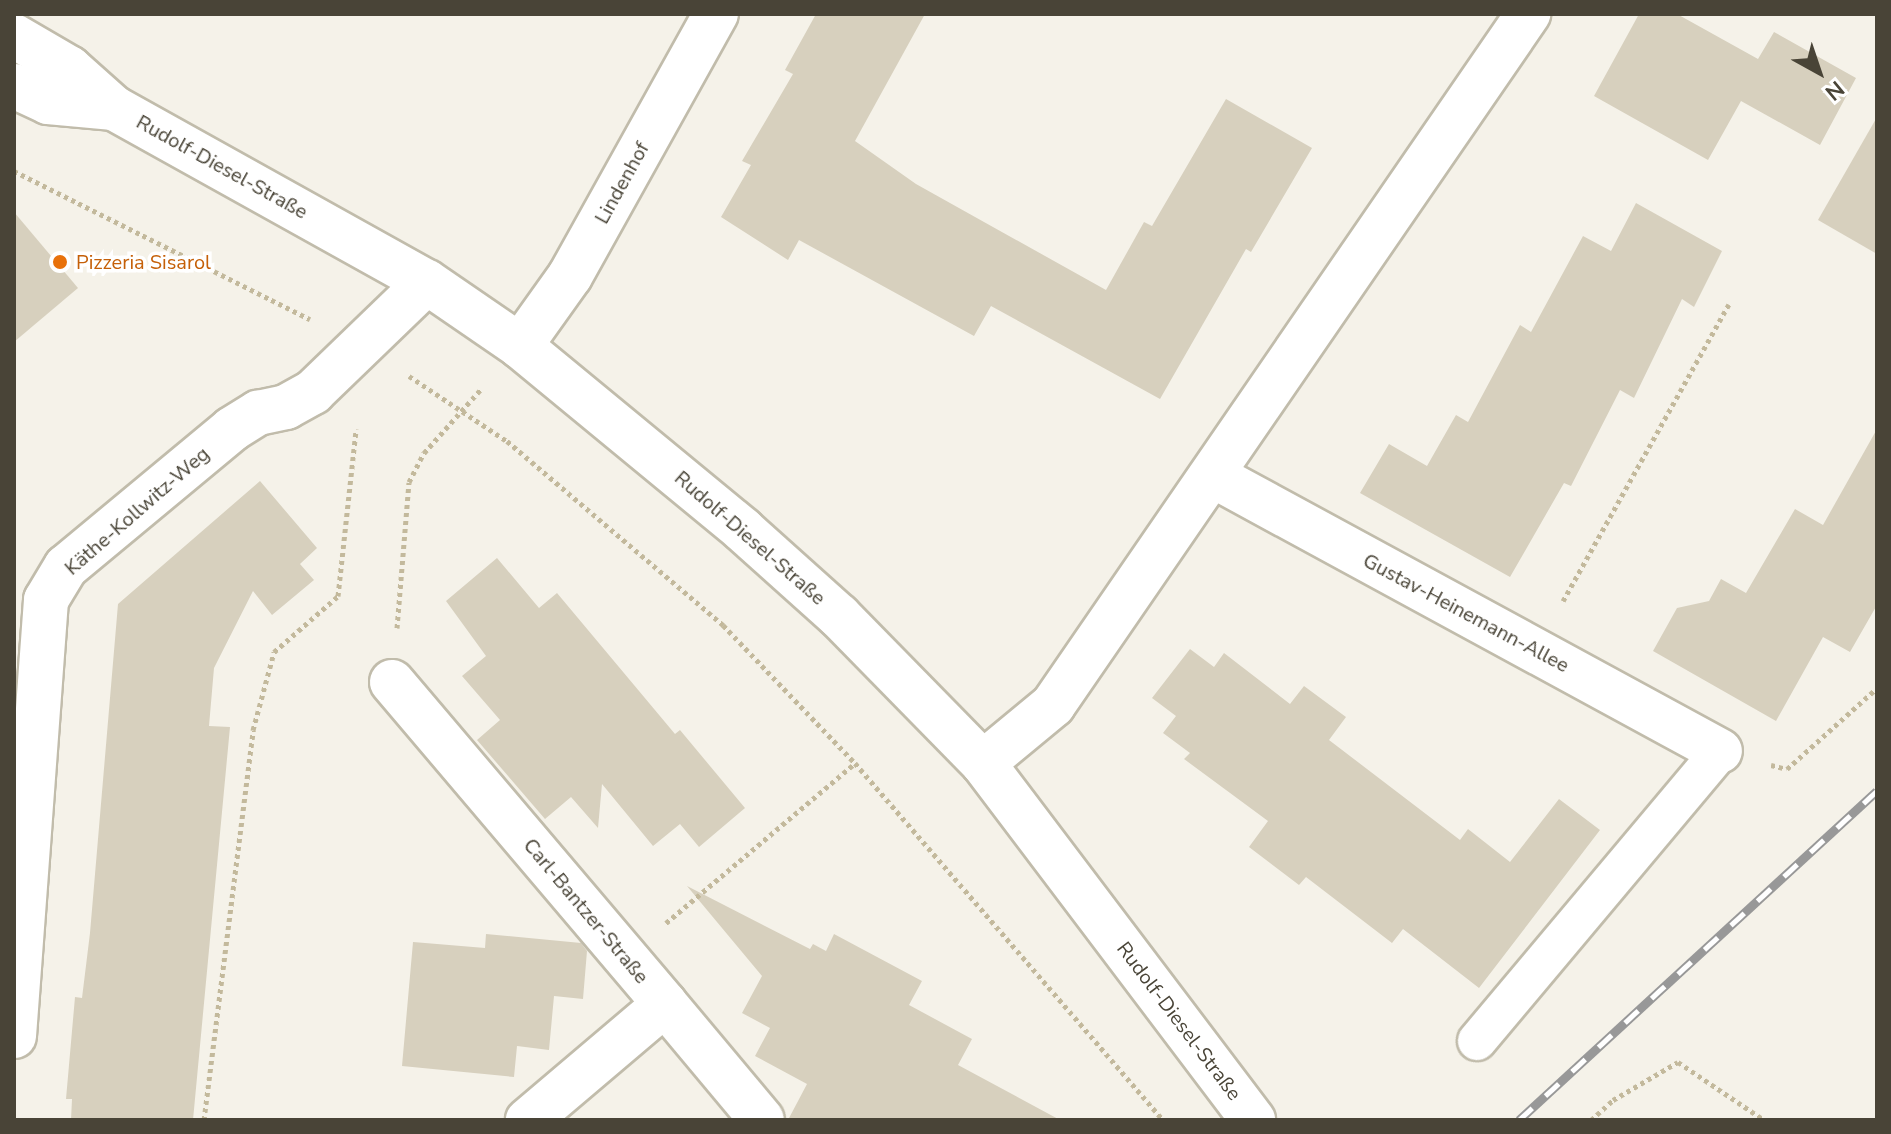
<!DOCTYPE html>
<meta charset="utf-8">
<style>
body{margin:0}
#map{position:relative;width:1891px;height:1134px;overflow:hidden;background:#f5f2e9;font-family:"Nunito Sans",sans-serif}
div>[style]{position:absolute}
.building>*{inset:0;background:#d7d0be}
.path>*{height:5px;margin-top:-2.5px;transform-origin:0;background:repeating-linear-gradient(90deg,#c3b99c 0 4px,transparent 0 8px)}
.roads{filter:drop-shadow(2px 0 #c1bcab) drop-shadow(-2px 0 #c1bcab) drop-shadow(0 2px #c1bcab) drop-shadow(0 -2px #c1bcab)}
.service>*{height:38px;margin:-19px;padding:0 19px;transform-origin:19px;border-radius:19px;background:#fff}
.minor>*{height:44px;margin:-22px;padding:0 22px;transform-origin:22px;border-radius:22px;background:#fff}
.rail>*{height:9px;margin-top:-4.5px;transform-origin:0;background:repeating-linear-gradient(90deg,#fff 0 18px,#989898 0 36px);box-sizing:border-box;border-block:2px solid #989898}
.dots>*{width:22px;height:22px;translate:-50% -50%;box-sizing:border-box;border:4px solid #fff;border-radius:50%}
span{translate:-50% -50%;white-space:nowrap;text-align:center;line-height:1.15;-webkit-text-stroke:7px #fff;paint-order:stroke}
.street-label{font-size:20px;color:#494437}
.food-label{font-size:20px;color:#c56008}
.left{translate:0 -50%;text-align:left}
.frame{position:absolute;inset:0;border:16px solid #494437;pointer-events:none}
.north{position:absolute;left:1779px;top:32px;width:80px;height:80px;-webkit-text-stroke:6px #fff;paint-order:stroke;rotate:140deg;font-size:22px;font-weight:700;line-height:32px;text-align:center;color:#494437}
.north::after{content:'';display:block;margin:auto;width:28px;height:36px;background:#494437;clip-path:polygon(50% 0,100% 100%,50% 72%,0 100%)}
</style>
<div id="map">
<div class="building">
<i style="clip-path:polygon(816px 14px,925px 14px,855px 141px,916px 184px,1106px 290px,1144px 222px,1152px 226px,1226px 99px,1312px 148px,1251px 252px,1246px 249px,1160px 399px,991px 306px,974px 336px,799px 240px,788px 260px,721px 217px,751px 165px,742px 161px,793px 74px,785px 70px)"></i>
<i style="clip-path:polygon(1639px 14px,1677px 14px,1758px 59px,1774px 32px,1856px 78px,1820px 145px,1741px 101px,1708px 160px,1594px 96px)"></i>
<i style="clip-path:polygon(1877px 117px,1877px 254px,1818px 220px)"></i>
<i style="clip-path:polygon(1636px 203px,1722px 251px,1694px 307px,1682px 299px,1634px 398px,1620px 390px,1571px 486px,1564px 483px,1510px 577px,1360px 493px,1389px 444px,1427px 466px,1456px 415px,1468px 422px,1520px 325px,1531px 332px,1583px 236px,1611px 251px)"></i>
<i style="clip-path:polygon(14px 212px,78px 288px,14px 342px)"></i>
<i style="clip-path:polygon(1877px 429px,1877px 605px,1850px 652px,1823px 637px,1776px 721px,1653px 651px,1677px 608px,1709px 601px,1721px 579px,1746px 593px,1795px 509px,1823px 525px)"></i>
<i style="clip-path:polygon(260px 481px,317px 548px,300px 564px,314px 580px,272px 615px,253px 591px,214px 668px,209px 726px,230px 727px,193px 1120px,71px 1120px,72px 1099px,66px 1099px,75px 997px,82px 998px,90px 933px,118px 604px)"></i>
<i style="clip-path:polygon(497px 558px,539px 608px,557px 593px,675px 734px,680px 730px,745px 808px,699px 847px,680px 824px,653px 846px,602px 784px,598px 828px,571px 797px,545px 819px,477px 740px,500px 720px,462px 676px,486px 656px,446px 601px)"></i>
<i style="clip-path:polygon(1190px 649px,1214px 667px,1224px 653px,1290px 704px,1304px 686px,1346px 717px,1329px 740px,1460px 840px,1468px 829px,1510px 862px,1559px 799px,1600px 830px,1479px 988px,1403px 929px,1392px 943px,1306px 877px,1299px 885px,1249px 847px,1268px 821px,1184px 759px,1190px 753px,1163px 733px,1176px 716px,1152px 698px)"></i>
<i style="clip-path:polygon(687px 886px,810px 949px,813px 944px,826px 951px,834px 934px,922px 981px,909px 1005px,972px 1039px,958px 1065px,1060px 1120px,788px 1120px,807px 1084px,755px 1056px,770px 1028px,742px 1013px,762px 976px)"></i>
<i style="clip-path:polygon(486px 934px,581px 943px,587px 951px,583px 999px,554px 996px,549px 1050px,517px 1046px,514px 1077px,402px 1066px,413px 942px,485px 948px)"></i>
</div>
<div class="path">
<i style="left:14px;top:171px;width:331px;rotate:26.6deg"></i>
<i style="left:409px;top:376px;width:118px;rotate:33.6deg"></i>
<i style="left:507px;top:441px;width:284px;rotate:40.4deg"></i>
<i style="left:723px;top:625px;width:191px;rotate:46.3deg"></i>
<i style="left:855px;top:763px;width:472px;rotate:49.2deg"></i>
<i style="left:1563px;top:601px;width:340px;rotate:-60.8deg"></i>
<i style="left:397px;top:628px;width:146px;rotate:-85.3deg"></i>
<i style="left:409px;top:482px;width:33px;rotate:-63deg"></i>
<i style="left:424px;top:453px;width:87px;rotate:-48.3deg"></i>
<i style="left:1771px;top:765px;width:16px;rotate:14deg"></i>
<i style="left:1787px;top:769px;width:121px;rotate:-42deg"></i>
<i style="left:666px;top:923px;width:248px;rotate:-40.2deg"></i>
<i style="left:204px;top:1120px;width:393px;rotate:-82.8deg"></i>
<i style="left:253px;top:730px;width:81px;rotate:-74.9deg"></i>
<i style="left:274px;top:652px;width:85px;rotate:-41.2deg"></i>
<i style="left:338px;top:596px;width:168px;rotate:-83.8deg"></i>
<i style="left:1591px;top:1120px;width:30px;rotate:-42deg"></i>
<i style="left:1613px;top:1100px;width:75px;rotate:-30.3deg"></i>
<i style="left:1678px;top:1062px;width:104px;rotate:34deg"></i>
</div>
<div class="roads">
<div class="service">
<i style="left:1477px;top:1041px;width:378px;rotate:-50deg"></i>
</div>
<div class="minor">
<i style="left:14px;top:36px;width:64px;rotate:30.2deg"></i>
<i style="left:69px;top:68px;width:60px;rotate:41.6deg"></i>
<i style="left:114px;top:108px;width:358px;rotate:29.1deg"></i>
<i style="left:427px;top:282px;width:113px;rotate:34.5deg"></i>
<i style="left:520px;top:346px;width:289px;rotate:39.5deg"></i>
<i style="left:743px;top:530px;width:129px;rotate:41.9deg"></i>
<i style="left:839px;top:616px;width:206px;rotate:45.6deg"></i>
<i style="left:983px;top:763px;width:448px;rotate:52.9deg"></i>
<i style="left:14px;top:86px;width:38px;rotate:25deg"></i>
<i style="left:48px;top:102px;width:66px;rotate:5.2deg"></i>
<i style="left:520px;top:346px;width:86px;rotate:-54.5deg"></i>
<i style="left:570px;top:276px;width:300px;rotate:-60.9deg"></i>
<i style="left:1212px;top:475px;width:578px;rotate:28.52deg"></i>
<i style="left:392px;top:682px;width:422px;rotate:49.7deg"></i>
<i style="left:665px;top:1004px;width:180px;rotate:139.7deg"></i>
<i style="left:983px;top:763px;width:91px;rotate:-39.6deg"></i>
<i style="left:1053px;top:705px;width:839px;rotate:-55.49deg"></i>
<i style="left:665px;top:1004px;width:151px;rotate:50.1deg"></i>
<i style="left:14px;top:1036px;width:437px;rotate:-85.8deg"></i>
<i style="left:46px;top:600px;width:39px;rotate:-59deg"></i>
<i style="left:66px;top:567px;width:216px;rotate:-39.7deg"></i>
<i style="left:232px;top:429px;width:31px;rotate:-32deg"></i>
<i style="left:258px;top:413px;width:29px;rotate:-12deg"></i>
<i style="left:286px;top:407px;width:31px;rotate:-29deg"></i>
<i style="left:313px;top:392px;width:158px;rotate:-44deg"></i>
</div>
</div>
<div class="rail">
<i style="left:1519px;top:1120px;width:486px;rotate:-42.6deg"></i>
</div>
<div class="dots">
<i style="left:60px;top:262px;background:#e8710a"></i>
</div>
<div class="street-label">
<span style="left:222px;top:167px;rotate:29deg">Rudolf-Diesel-Straße</span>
<span style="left:622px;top:183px;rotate:-61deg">Lindenhof</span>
<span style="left:137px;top:511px;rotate:-41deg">Käthe-Kollwitz-Weg</span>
<span style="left:750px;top:538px;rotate:41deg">Rudolf-Diesel-Straße</span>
<span style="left:1466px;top:613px;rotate:28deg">Gustav-Heinemann-Allee</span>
<span style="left:586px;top:911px;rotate:50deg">Carl-Bantzer-Straße</span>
<span style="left:1179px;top:1021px;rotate:53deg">Rudolf-Diesel-Straße</span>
</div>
<div class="food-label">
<span class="left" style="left:76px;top:262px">Pizzeria Sisarol</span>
</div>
<div class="frame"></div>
<div class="north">N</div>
</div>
